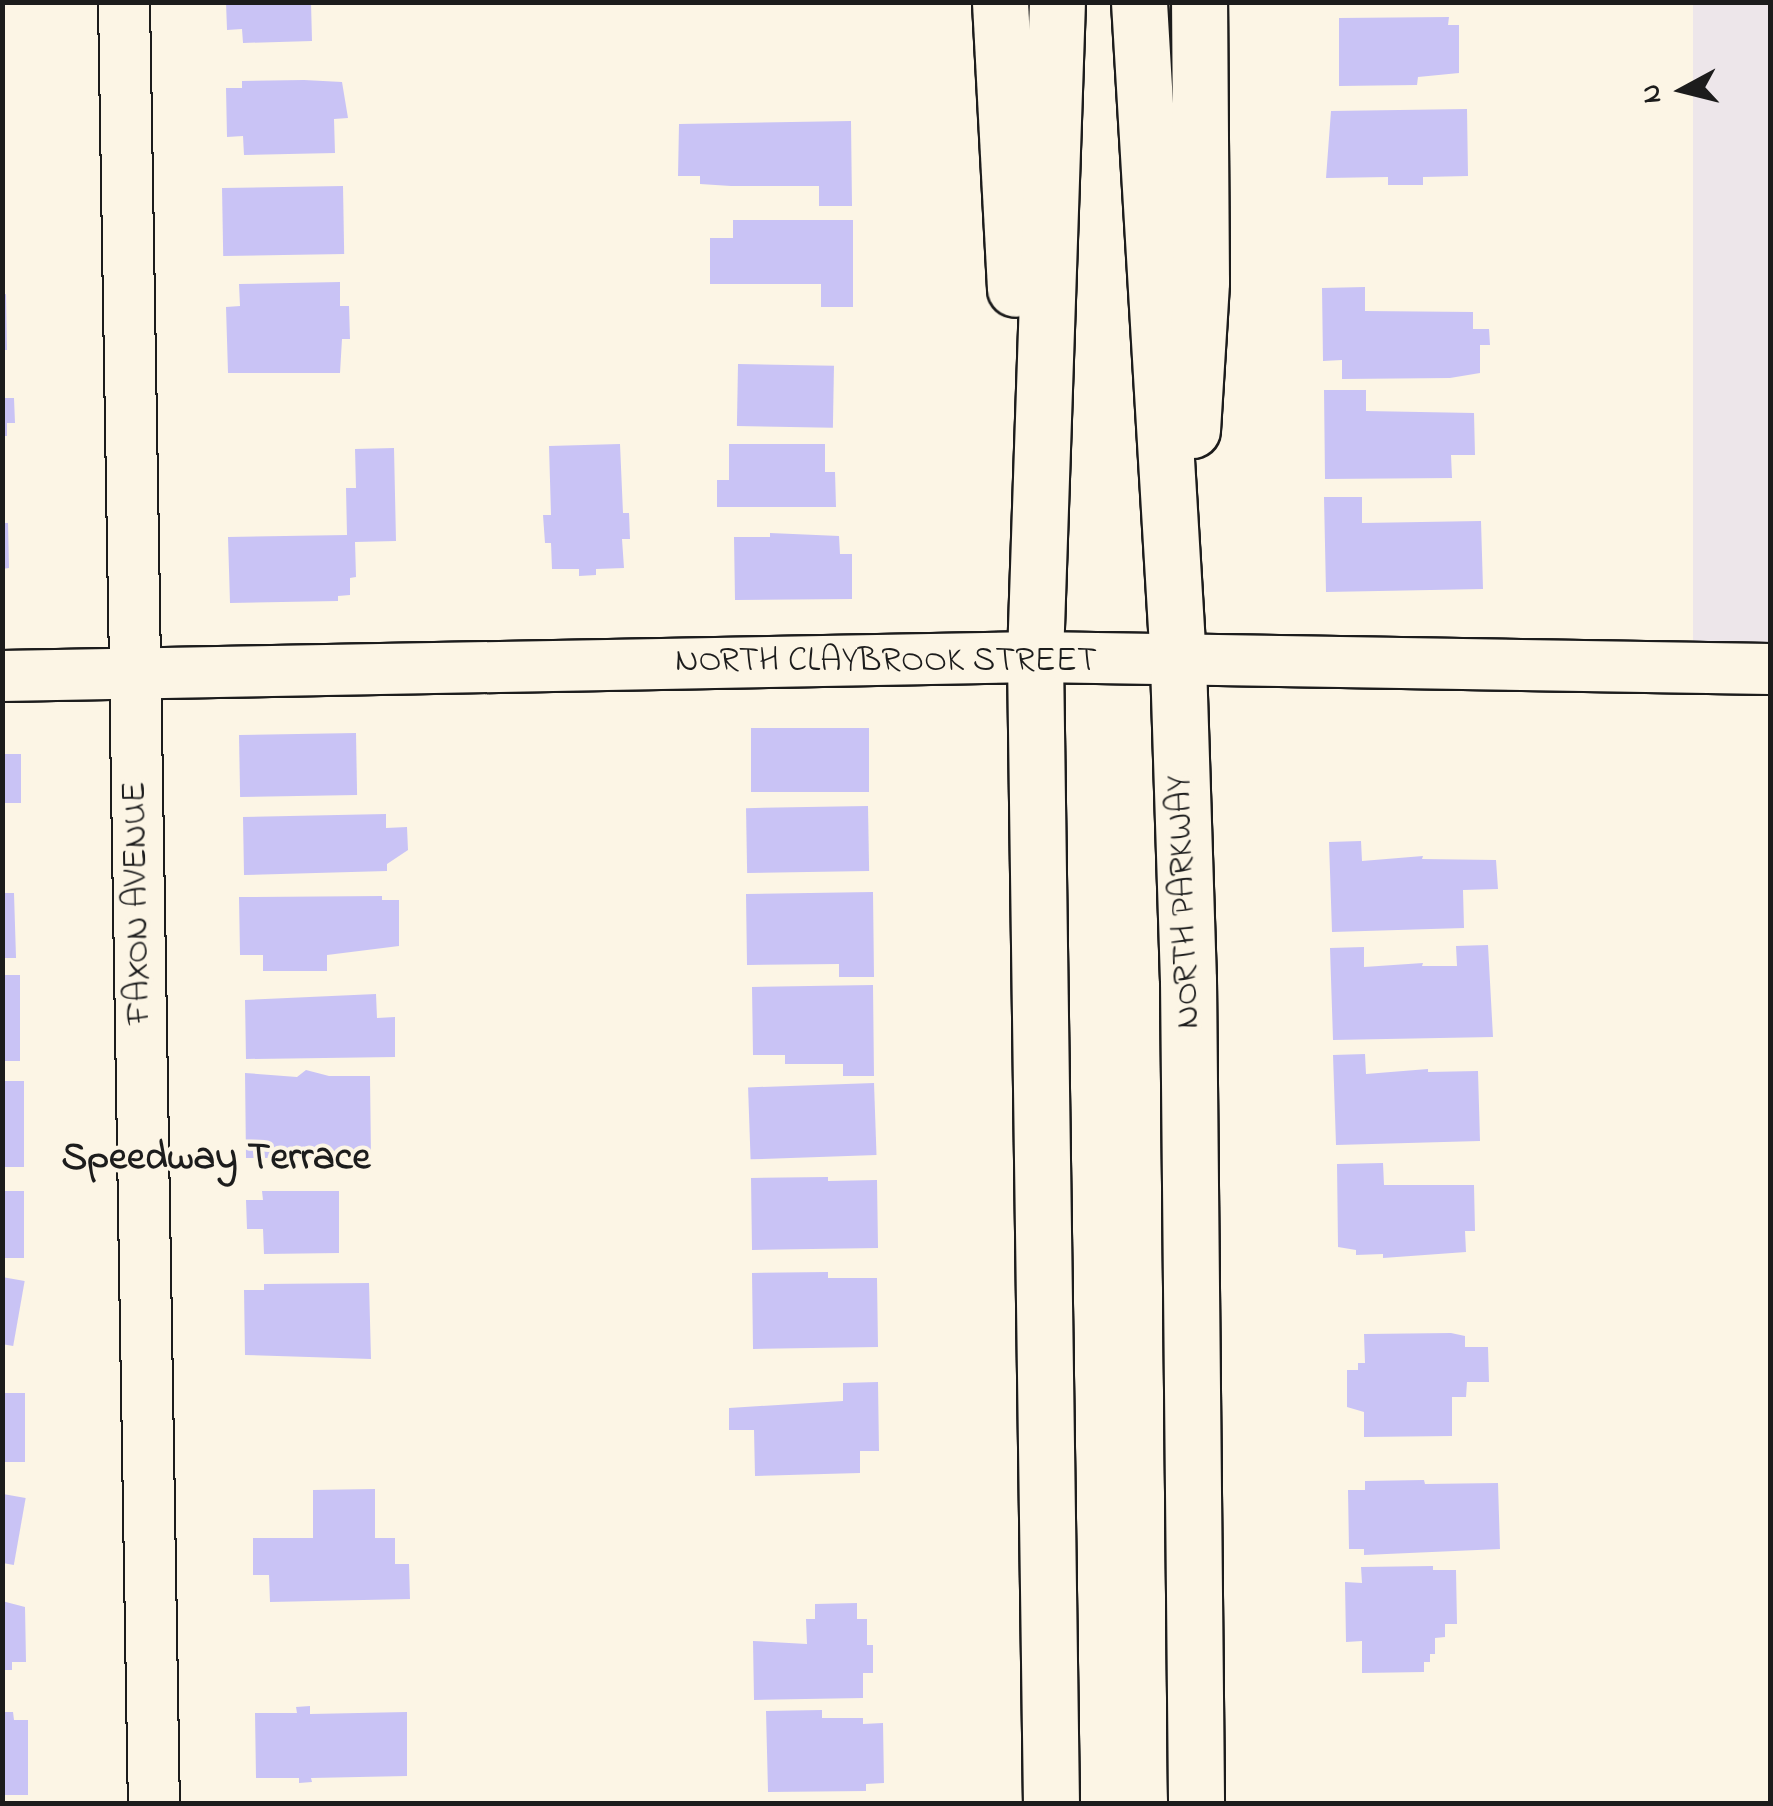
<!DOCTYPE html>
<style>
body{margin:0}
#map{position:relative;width:1773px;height:1806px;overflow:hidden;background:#fcf5e5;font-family:"Indie Flower",sans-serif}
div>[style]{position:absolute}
.built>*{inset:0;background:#ede6ea;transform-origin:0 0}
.building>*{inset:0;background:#c9c3f5;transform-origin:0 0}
.roads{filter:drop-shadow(2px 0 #1c1c1c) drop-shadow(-2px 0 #1c1c1c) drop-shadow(0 2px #1c1c1c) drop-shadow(0 -2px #1c1c1c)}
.minor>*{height:50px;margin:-25px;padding:0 25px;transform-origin:25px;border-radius:25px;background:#fcf5e5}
.major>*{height:55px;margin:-27.5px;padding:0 27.5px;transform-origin:27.5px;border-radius:27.5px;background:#fcf5e5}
span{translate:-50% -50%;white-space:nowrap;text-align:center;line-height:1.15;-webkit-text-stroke:8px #fcf5e5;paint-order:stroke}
.street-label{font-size:35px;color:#1c1c1c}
.quarter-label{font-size:40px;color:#1c1c1c;font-weight:700}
.frame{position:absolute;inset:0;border:5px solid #1c1c1c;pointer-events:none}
.north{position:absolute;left:1633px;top:40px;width:100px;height:100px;-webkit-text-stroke:8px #fcf5e5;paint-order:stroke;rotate:263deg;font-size:28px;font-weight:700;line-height:40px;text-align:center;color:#1c1c1c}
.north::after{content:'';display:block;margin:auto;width:35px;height:45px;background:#1c1c1c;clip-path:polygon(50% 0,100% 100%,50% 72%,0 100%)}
</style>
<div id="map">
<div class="built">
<i style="left:1693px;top:3px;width:77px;height:665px"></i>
</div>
<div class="building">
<i style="clip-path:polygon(226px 2px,311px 2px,312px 41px,243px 43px,242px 29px,227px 30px)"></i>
<i style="clip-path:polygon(1449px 17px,1448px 25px,1459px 25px,1459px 73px,1418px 77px,1417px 85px,1339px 86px,1339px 18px)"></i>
<i style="clip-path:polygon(304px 80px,342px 82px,348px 118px,334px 119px,335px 153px,244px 155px,243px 136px,227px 137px,226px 88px,242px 88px,242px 81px)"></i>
<i style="clip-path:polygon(1467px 109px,1468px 176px,1423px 177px,1423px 185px,1388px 185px,1388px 177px,1326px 178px,1331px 111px)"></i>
<i style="clip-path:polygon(851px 121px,852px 206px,819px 206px,819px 186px,731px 186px,700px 184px,700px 176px,678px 176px,679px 124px)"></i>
<i style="left:343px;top:186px;width:68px;height:121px;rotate:89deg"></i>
<i style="clip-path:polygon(733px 220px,853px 220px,853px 307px,821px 307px,821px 284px,710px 284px,710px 238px,733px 238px)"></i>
<i style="clip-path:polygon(340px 282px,340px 306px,349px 306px,350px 339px,342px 339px,340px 373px,228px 373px,226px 307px,240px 306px,239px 284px)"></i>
<i style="clip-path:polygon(1365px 287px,1365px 311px,1473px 312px,1473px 329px,1489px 329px,1490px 345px,1480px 345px,1480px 373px,1450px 378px,1342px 379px,1342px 360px,1323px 361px,1322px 288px)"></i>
<i style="clip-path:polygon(6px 294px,7px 350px,2px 350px,2px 295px)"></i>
<i style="left:738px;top:364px;width:96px;height:62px;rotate:1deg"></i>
<i style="clip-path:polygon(1324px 390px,1366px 390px,1366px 411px,1474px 413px,1475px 455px,1451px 455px,1452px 478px,1325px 479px)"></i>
<i style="clip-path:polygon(2px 398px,14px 398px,15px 423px,7px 423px,7px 436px,2px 436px)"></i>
<i style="clip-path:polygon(620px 444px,623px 513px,629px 513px,630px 539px,622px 539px,624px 568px,596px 569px,596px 575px,579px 576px,579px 569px,552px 569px,551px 543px,545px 543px,543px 515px,551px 515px,549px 446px)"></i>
<i style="clip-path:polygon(729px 444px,825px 444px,825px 472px,835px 472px,836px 507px,717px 507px,717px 480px,729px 480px)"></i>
<i style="clip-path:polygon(394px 448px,396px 541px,355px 542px,356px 577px,350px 578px,350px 595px,338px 596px,338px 601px,230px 603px,228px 537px,347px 535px,346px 488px,356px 488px,355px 449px)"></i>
<i style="clip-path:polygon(1324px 497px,1362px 497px,1362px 523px,1481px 521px,1483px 589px,1326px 592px)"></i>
<i style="clip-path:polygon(2px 523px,8px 523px,9px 568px,2px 569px)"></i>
<i style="clip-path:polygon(770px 533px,839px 536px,840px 554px,852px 554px,852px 599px,735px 600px,734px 537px,770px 537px)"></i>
<i style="left:869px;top:728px;width:64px;height:118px;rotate:90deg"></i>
<i style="left:356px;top:733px;width:62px;height:117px;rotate:89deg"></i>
<i style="left:2px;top:754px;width:19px;height:49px"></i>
<i style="left:868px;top:806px;width:65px;height:122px;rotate:89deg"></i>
<i style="clip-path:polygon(386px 814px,386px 828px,407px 827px,408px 850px,387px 864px,387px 871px,244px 875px,243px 817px)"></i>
<i style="clip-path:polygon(1361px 841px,1362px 861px,1423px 856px,1422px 859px,1496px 860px,1498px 889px,1463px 890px,1464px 928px,1332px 932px,1329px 842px)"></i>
<i style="clip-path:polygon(873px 892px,874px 977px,839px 977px,839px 964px,747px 965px,746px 894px)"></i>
<i style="clip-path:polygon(2px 893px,14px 893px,16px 958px,2px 958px)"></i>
<i style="clip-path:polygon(382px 896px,382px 900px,399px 900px,399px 946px,327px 955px,327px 971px,263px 971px,263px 955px,240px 955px,239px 897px)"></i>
<i style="clip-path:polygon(1488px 945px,1493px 1037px,1333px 1040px,1330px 948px,1364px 947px,1364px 967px,1423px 963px,1422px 966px,1457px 966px,1456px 946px)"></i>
<i style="left:2px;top:975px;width:18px;height:86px"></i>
<i style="clip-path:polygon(873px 985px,874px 1076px,843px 1076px,843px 1064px,785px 1064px,785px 1055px,753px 1055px,752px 987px)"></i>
<i style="clip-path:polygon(376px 994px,377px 1018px,395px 1017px,395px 1057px,246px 1059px,245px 1000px)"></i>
<i style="clip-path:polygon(1365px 1054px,1366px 1074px,1428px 1069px,1428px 1072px,1478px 1071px,1480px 1141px,1336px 1145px,1333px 1055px)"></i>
<i style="clip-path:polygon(306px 1070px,329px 1076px,370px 1076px,371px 1158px,246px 1158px,245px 1073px,297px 1077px)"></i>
<i style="left:2px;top:1081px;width:22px;height:86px"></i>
<i style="left:874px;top:1083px;width:72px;height:126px;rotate:88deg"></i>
<i style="clip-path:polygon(1383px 1163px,1384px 1185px,1474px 1185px,1475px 1231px,1465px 1231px,1466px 1252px,1383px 1258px,1383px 1254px,1356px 1255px,1356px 1250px,1338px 1247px,1337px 1164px)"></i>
<i style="clip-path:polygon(828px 1177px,828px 1181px,877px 1180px,878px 1248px,752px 1250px,751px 1178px)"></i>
<i style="left:24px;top:1191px;width:67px;height:22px;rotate:90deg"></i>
<i style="clip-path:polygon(262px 1191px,339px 1191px,339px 1253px,264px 1254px,263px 1229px,247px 1229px,246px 1200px,263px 1200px)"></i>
<i style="clip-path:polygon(828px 1272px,828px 1278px,877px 1278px,878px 1347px,753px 1349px,752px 1273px)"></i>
<i style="left:2px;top:1277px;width:23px;height:66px;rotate:10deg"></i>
<i style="clip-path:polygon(369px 1283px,371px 1359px,245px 1355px,244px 1290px,264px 1290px,264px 1284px)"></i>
<i style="clip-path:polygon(1451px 1333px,1465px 1336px,1465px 1347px,1488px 1347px,1489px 1382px,1467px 1382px,1466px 1397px,1452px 1397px,1452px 1436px,1364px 1437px,1364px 1412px,1347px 1407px,1347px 1370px,1358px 1370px,1358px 1363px,1365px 1363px,1364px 1334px)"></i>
<i style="clip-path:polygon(878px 1382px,879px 1451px,860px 1451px,860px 1473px,755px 1476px,754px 1430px,729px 1430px,729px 1408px,843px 1401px,843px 1383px)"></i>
<i style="left:2px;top:1393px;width:23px;height:69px"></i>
<i style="clip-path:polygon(1424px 1480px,1425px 1484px,1498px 1483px,1500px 1549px,1364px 1555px,1364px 1549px,1349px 1549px,1348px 1490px,1365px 1490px,1365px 1481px)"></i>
<i style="clip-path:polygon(375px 1489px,375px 1538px,395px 1538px,395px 1564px,409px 1564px,410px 1599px,270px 1602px,269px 1575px,253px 1575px,253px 1538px,313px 1538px,313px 1490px)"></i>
<i style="left:3px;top:1494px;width:23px;height:68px;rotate:10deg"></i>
<i style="clip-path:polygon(1433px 1566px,1433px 1570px,1456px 1570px,1457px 1624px,1445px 1624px,1445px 1637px,1435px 1638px,1435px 1654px,1430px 1654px,1430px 1662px,1424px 1662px,1424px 1672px,1362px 1673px,1362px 1641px,1346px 1642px,1345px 1582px,1362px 1583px,1361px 1567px)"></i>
<i style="clip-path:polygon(2px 1601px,25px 1607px,26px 1662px,12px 1662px,12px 1670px,2px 1670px)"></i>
<i style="clip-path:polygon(857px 1603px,857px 1619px,867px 1619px,867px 1645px,873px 1645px,873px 1673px,863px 1673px,863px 1698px,754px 1700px,753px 1641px,807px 1644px,806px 1619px,815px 1619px,815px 1604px)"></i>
<i style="clip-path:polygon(310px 1706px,310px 1714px,407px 1712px,407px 1776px,311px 1778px,312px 1782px,299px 1783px,299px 1778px,256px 1778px,255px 1713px,297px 1713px,296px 1707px)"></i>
<i style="clip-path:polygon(822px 1710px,822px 1718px,863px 1718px,863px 1724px,883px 1723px,884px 1783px,866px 1784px,866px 1791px,768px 1792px,766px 1711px)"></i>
<i style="clip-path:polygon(2px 1712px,13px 1712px,14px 1720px,28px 1720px,28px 1795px,2px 1795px)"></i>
</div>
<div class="roads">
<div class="minor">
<i style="left:124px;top:2px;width:1802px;rotate:89.05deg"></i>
<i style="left:2px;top:676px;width:1033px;rotate:-1.05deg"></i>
<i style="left:1035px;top:657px;width:735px;rotate:0.94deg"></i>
</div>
<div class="major">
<i style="left:1000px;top:2px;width:287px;rotate:87deg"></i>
<i style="left:1139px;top:2px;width:662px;rotate:86.62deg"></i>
<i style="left:1178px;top:663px;width:317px;rotate:88.2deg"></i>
<i style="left:1188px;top:980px;width:824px;rotate:89.44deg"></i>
<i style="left:1192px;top:430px;width:149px;rotate:-86.5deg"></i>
<i style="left:1201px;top:281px;width:279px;rotate:-90.4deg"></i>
<i style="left:1051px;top:1804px;width:1147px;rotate:-90.8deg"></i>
<i style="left:1035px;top:657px;width:655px;rotate:-88.08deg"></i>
</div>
</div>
<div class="street-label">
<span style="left:886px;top:662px">NORTH CLAYBROOK STREET</span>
<span style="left:1185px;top:902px;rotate:-92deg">NORTH PARKWAY</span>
<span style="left:138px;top:903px;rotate:-91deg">FAXON AVENUE</span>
</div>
<div class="quarter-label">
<span style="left:216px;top:1159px">Speedway Terrace</span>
</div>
<div class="frame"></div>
<div class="north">N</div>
</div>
